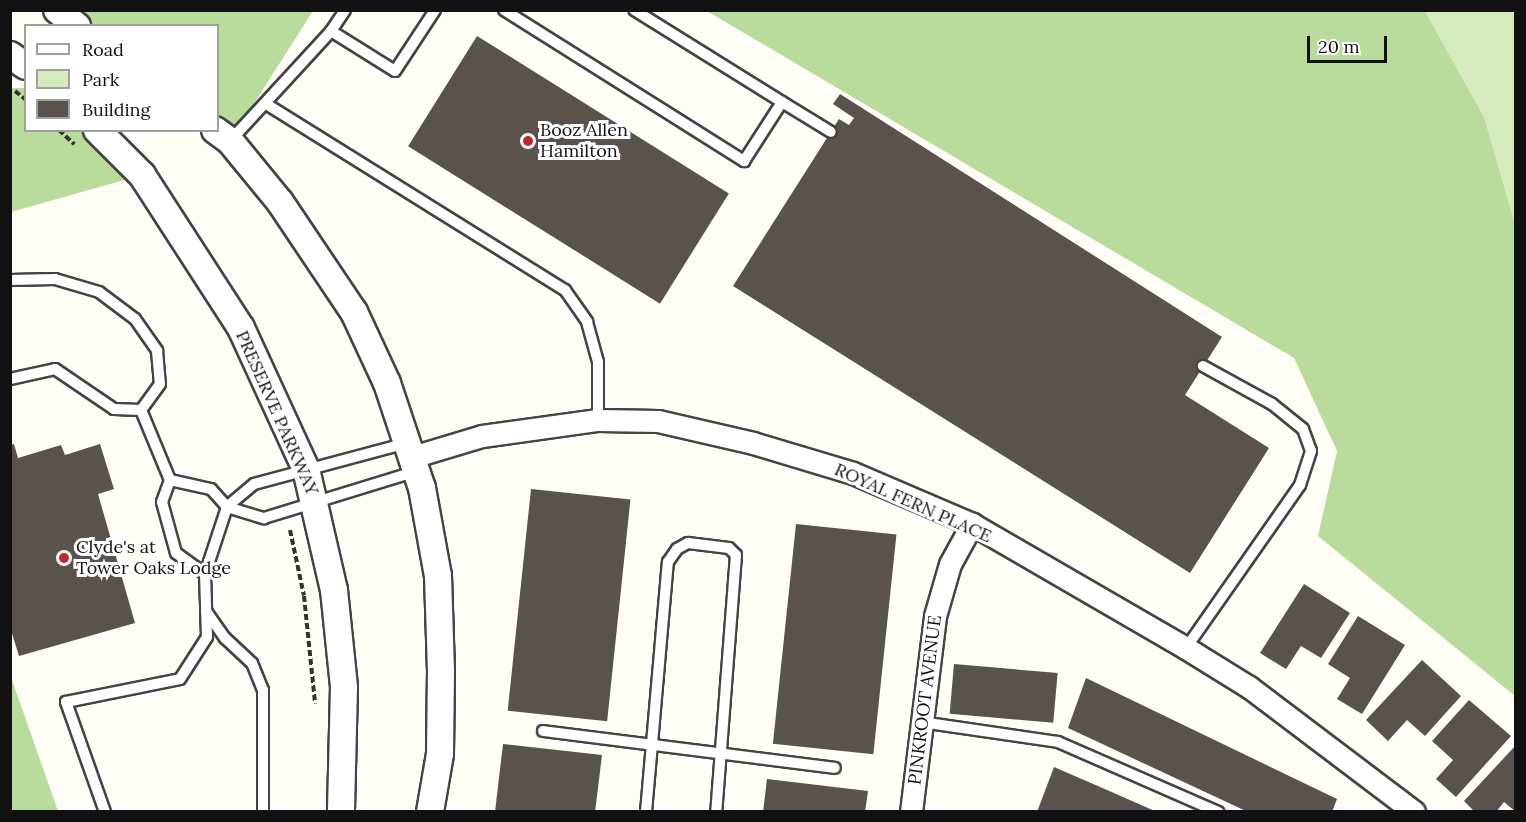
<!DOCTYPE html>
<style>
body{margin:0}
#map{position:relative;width:1526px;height:822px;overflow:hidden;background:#fffdf5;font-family:Lora,serif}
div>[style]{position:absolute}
.green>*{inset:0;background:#d5ebbd}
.forest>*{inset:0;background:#b9dc9c}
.building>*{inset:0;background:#5a524d;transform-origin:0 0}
.path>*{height:4px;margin-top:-2px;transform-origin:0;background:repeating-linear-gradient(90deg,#333 0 6px,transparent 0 9px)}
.roads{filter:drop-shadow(2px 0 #444) drop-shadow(-2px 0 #444) drop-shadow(0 2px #444) drop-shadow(0 -2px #444)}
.service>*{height:10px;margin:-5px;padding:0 5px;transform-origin:5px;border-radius:5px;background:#fff}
.minor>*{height:21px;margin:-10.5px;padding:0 10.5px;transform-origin:10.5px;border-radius:10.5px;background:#fff}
.tertiary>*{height:26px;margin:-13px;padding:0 13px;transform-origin:13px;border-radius:13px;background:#fff}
.dots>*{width:16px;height:16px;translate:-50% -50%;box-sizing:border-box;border:3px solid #fff;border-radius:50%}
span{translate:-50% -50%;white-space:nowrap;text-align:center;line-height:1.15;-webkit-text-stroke:6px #fff;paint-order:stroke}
.poi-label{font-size:18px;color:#111}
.left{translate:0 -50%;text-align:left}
.street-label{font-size:18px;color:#111}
.frame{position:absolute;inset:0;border:12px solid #111;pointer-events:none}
.legend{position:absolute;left:24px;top:24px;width:195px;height:108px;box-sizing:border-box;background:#fff;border:2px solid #a0a0a0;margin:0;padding:8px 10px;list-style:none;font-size:18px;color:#111}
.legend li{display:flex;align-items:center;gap:12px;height:30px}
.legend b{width:30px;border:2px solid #a0a0a0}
.scale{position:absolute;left:1307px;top:36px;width:80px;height:27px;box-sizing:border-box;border:3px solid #111;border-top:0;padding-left:8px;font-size:18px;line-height:21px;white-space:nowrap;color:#111;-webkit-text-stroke:4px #fff;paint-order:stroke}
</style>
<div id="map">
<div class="green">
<i style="clip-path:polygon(1425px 11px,1515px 11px,1515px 224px,1484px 117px)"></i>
</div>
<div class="forest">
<i style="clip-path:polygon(57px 11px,313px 11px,230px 141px,218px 130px,218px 26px,77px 25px)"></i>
<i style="clip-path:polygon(707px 11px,1425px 11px,1484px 117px,1515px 224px,1515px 696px,1318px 536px,1337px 451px,1294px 358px)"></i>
<i style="clip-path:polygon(10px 88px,25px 88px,26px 130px,97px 131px,142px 175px,11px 212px)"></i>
<i style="clip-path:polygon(10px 677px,11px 677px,58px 811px,11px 811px)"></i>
</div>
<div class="building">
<i style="left:477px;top:36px;width:297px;height:130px;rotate:32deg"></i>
<i style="clip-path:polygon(840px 94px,1222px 337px,1185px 395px,1269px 448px,1190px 573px,733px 286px,839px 119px,849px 125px,854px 118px,833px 104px)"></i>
<i style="clip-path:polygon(14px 444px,18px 458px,61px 445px,65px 455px,100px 444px,114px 489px,98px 494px,135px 623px,19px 656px,10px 627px,10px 445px)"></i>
<i style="left:531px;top:489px;width:100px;height:223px;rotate:6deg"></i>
<i style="left:796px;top:524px;width:101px;height:221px;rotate:6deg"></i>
<i style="clip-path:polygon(1304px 584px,1350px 613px,1321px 658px,1301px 646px,1286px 669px,1260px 653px)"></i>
<i style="clip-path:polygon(1358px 616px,1405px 645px,1362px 714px,1337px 699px,1350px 678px,1328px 664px)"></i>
<i style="clip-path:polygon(1422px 660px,1461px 696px,1425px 736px,1407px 720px,1388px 741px,1366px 720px)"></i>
<i style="left:954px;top:664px;width:104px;height:50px;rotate:5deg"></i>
<i style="clip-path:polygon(1086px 678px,1337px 799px,1332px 812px,1248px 812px,1068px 728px)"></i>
<i style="clip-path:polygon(1469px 700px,1511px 736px,1456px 797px,1436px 779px,1453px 760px,1432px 741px)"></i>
<i style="clip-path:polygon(503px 744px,602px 755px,595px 812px,495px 812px)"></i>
<i style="clip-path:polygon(1516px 745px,1516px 812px,1504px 802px,1496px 812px,1475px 812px,1464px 801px)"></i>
<i style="clip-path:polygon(1054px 767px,1114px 793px,1157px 812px,1037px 812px)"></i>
<i style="clip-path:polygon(767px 779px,868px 791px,865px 812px,763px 812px)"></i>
</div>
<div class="path">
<i style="left:15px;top:91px;width:14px;rotate:39deg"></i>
<i style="left:59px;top:130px;width:21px;rotate:43deg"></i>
<i style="left:290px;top:530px;width:67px;rotate:78deg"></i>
<i style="left:304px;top:596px;width:108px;rotate:84.1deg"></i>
</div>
<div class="roads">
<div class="service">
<i style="left:504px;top:10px;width:284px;rotate:32.2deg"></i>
<i style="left:744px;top:161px;width:70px;rotate:-57.2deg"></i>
<i style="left:782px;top:102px;width:174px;rotate:-148.1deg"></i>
<i style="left:331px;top:31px;width:75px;rotate:32deg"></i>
<i style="left:395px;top:71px;width:73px;rotate:-56.7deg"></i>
<i style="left:782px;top:102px;width:57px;rotate:31.5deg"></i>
<i style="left:266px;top:104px;width:352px;rotate:31.9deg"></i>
<i style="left:565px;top:290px;width:39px;rotate:55deg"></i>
<i style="left:587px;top:322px;width:41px;rotate:74.6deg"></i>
<i style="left:598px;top:362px;width:58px;rotate:90deg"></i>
<i style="left:230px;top:141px;width:149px;rotate:-47.4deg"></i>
<i style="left:331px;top:31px;width:25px;rotate:-56deg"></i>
<i style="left:10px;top:280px;width:45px;rotate:-1.3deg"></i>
<i style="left:55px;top:279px;width:46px;rotate:16.5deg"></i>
<i style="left:99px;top:292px;width:45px;rotate:36.9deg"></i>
<i style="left:135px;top:319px;width:39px;rotate:55deg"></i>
<i style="left:157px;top:351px;width:33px;rotate:85deg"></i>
<i style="left:160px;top:384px;width:32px;rotate:126deg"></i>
<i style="left:10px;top:379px;width:46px;rotate:-12.5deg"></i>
<i style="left:55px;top:369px;width:71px;rotate:34.1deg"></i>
<i style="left:114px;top:409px;width:27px;rotate:2deg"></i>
<i style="left:141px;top:410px;width:76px;rotate:67.5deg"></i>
<i style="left:407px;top:443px;width:158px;rotate:165deg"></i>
<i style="left:254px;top:484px;width:35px;rotate:140deg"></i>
<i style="left:227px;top:507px;width:71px;rotate:108.2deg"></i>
<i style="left:205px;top:574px;width:36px;rotate:-144deg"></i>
<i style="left:176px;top:553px;width:53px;rotate:-105.4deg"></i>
<i style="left:162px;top:502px;width:23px;rotate:-70deg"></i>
<i style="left:170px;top:480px;width:42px;rotate:12.4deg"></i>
<i style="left:211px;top:489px;width:24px;rotate:48deg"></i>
<i style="left:227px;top:507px;width:39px;rotate:17deg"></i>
<i style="left:264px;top:518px;width:160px;rotate:-17.1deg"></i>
<i style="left:206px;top:611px;width:33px;rotate:55deg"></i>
<i style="left:225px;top:638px;width:37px;rotate:43deg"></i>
<i style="left:252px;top:663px;width:29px;rotate:68deg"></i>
<i style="left:263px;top:690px;width:122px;rotate:90deg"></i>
<i style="left:1186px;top:648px;width:199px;rotate:-55deg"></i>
<i style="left:1300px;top:485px;width:36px;rotate:-72deg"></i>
<i style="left:1311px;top:451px;width:23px;rotate:-110deg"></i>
<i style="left:1303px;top:429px;width:40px;rotate:-141deg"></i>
<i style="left:1272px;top:404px;width:79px;rotate:-151.2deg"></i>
<i style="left:921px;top:722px;width:138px;rotate:8.3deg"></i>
<i style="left:1058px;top:742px;width:175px;rotate:23.6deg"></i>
<i style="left:543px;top:731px;width:294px;rotate:7.2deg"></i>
<i style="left:105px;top:812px;width:117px;rotate:-109.5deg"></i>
<i style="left:66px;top:702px;width:116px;rotate:-11.4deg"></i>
<i style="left:180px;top:679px;width:50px;rotate:-57.3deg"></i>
<i style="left:207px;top:637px;width:63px;rotate:-91.8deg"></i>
<i style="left:646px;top:812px;width:251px;rotate:-85deg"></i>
<i style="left:668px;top:562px;width:16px;rotate:-55deg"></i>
<i style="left:677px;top:549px;width:13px;rotate:-29deg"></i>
<i style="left:688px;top:543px;width:41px;rotate:7deg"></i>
<i style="left:729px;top:548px;width:10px;rotate:45deg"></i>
<i style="left:736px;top:555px;width:258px;rotate:94.4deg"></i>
</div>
<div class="minor">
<i style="left:412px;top:457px;width:73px;rotate:-16.7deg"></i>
<i style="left:482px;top:436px;width:117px;rotate:-7.9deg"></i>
<i style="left:598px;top:420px;width:60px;rotate:1deg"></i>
<i style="left:658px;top:421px;width:98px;rotate:13deg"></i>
<i style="left:753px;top:443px;width:104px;rotate:16.7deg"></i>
<i style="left:853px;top:473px;width:129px;rotate:23.2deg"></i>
<i style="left:972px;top:524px;width:247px;rotate:30.1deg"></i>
<i style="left:1186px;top:648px;width:74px;rotate:31.8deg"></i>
<i style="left:1249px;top:687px;width:207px;rotate:37.1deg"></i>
<i style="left:911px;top:812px;width:197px;rotate:-83deg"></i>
<i style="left:935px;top:616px;width:54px;rotate:-73.9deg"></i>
<i style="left:950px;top:564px;width:46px;rotate:-61.2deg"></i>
</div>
<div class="tertiary">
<i style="left:57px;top:10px;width:26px;rotate:39deg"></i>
<i style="left:10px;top:55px;width:19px;rotate:35deg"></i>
<i style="left:97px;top:130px;width:64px;rotate:45deg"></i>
<i style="left:142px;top:175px;width:182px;rotate:57.1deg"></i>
<i style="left:241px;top:328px;width:155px;rotate:65.3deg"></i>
<i style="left:306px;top:469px;width:124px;rotate:77deg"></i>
<i style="left:334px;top:590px;width:98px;rotate:84.1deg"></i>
<i style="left:344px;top:687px;width:125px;rotate:91.4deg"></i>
<i style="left:215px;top:130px;width:19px;rotate:36deg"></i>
<i style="left:230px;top:141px;width:79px;rotate:50.7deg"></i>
<i style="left:280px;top:202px;width:133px;rotate:56.1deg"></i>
<i style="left:354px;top:312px;width:78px;rotate:65.1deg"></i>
<i style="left:387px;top:383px;width:111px;rotate:71.6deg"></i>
<i style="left:422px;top:488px;width:89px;rotate:79.7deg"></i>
<i style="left:438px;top:576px;width:95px;rotate:88.2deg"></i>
<i style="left:441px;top:671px;width:83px;rotate:90.7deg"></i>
<i style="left:440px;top:754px;width:59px;rotate:99.8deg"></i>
</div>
</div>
<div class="dots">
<i style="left:528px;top:141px;background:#c4262e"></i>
<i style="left:64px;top:558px;background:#c4262e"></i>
</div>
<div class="poi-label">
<span class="left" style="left:540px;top:141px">Booz Allen<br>Hamilton</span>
<span class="left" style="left:76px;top:558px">Clyde's at<br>Tower Oaks Lodge</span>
</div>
<div class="street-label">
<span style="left:277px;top:413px;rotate:66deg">PRESERVE PARKWAY</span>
<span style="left:913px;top:503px;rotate:24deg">ROYAL FERN PLACE</span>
<span style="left:925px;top:700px;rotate:-83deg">PINKROOT AVENUE</span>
</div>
<div class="frame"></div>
<ul class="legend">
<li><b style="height:8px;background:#fff"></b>Road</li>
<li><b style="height:16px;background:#d5ebbd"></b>Park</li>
<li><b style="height:16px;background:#5a524d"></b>Building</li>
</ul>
<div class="scale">20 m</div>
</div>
